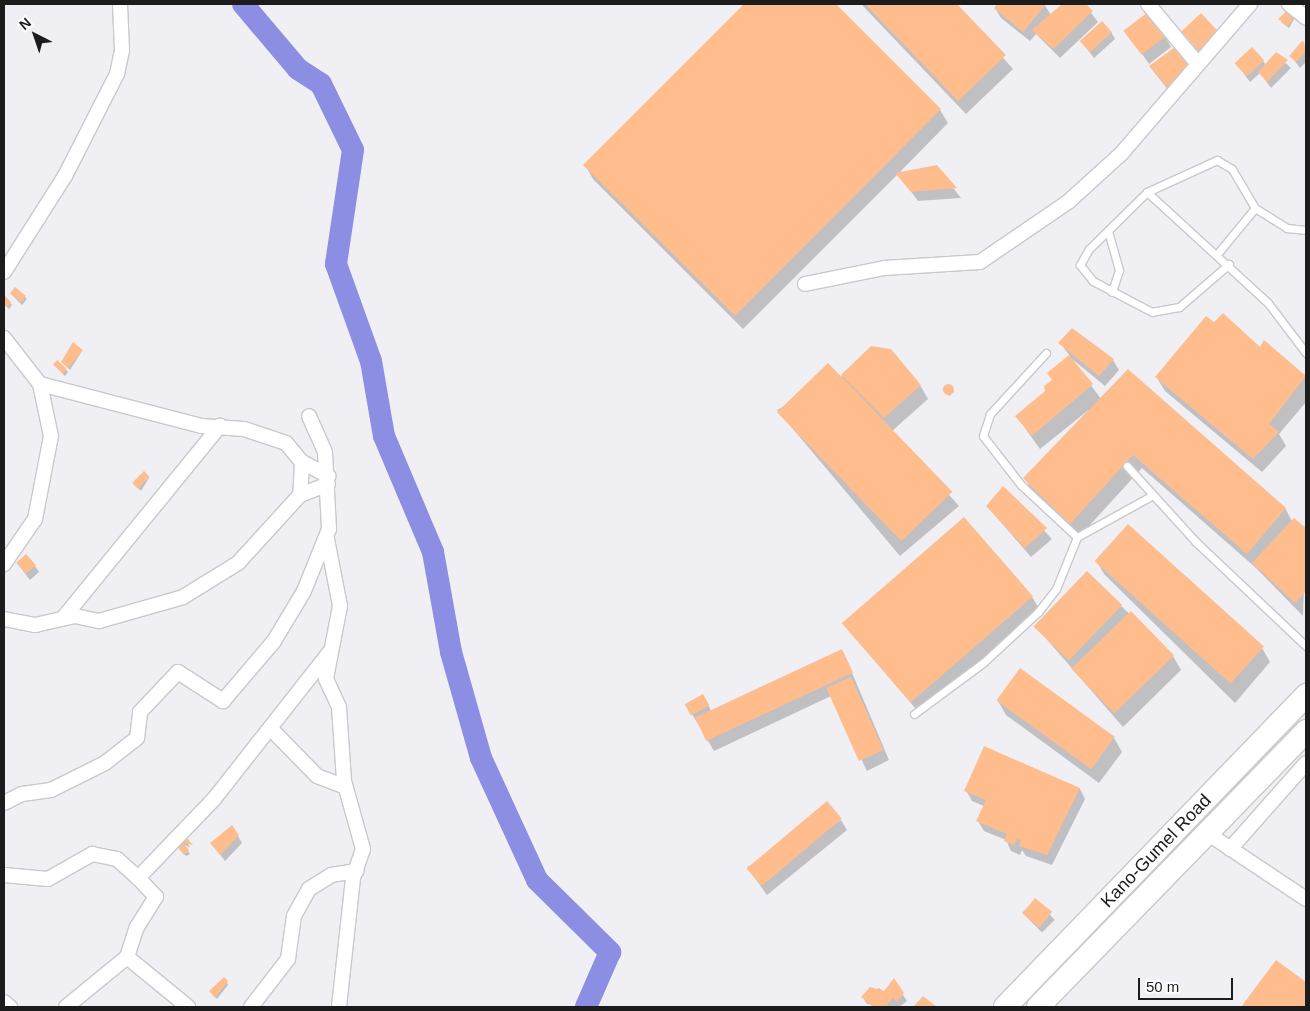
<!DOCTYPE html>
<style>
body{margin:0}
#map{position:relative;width:1310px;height:1011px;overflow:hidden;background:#f0f0f4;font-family:Arial,sans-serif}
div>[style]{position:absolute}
.shadow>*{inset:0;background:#0003;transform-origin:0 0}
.river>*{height:22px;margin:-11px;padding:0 11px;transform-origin:11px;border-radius:11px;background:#8b8ee2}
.building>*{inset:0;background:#ffbd8e;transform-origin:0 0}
.round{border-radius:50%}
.roads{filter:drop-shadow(1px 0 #c8c9cc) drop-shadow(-1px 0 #c8c9cc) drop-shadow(0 1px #c8c9cc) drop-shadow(0 -1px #c8c9cc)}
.lane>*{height:7px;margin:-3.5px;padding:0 3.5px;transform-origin:3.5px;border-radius:3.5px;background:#fff}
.street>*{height:14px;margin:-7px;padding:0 7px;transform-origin:7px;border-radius:7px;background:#fff}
.primary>*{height:22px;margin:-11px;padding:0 11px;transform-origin:11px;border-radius:11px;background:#fff}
span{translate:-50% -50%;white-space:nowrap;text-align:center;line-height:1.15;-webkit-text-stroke:5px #fefeff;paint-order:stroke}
.street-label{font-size:18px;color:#1c1c1d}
.frame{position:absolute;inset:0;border:5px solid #1c1c1d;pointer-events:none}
.north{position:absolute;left:10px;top:10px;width:50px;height:50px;-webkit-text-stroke:4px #fefeff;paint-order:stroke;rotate:319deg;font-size:14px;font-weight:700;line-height:20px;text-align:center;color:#1c1c1d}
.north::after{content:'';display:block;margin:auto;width:18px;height:22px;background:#1c1c1d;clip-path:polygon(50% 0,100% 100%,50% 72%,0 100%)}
.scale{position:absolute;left:1138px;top:978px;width:95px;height:22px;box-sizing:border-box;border:2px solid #1c1c1d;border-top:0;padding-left:6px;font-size:15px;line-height:18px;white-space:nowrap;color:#1c1c1d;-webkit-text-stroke:4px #fefeff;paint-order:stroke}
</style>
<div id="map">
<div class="shadow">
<i style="clip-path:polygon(746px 4px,834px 4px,940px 110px,948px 123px,898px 174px,937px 167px,961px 198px,918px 201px,898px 174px,743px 329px,593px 179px,585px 165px)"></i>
<i style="clip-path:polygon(861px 4px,955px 4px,1013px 69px,966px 114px)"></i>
<i style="clip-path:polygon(999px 4px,1044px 4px,1051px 15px,1064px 4px,1084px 4px,1098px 22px,1060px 58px,1036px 34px,1030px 41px,1001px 18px,995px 8px)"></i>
<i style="clip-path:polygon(1296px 16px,1289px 28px,1281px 22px)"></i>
<i style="clip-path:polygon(1126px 31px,1165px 36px,1171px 47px,1149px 64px)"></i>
<i style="clip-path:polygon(1111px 32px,1115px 39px,1094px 58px,1082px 42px)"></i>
<i style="clip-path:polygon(1183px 32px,1218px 33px,1203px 57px)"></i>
<i style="clip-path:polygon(1304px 42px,1306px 62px,1300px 68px,1291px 56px)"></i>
<i style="clip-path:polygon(1276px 54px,1291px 68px,1271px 88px,1260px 73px,1250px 82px,1237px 64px,1263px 61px,1266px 65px)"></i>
<i style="clip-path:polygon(1189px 64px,1195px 74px,1173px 96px,1150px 67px)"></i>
<i style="clip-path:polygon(11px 294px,25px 297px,27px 299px,22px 305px)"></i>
<i style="clip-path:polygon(5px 298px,12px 305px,9px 309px,4px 304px)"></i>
<i style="clip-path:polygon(1073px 329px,1113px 360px,1119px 370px,1105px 386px,1071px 358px,1101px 399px,1285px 508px,1292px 521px,1306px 530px,1303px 616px,1256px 568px,1142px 468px,1079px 537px,1033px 492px,1025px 479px,1096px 404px,1040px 449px,1017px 417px,1047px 392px,1070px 356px,1060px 343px)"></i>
<i style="clip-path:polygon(1265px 342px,1306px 377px,1306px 402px,1279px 434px,1286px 446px,1262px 472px,1165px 391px,1157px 378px,1260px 349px)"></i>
<i style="clip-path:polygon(871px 347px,920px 385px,928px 399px,892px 431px,959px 506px,900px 556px,777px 410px,841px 377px)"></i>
<i style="clip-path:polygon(82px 351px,70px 370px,65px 365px,63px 362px)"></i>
<i style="clip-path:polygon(54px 365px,66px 370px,68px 372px,65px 376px)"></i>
<i style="clip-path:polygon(949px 385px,954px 392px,949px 396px,944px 388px)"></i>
<i style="clip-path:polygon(149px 478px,141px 491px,134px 484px)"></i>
<i style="clip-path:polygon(1003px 488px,1052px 539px,1031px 557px,987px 506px)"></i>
<i style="clip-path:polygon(1128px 526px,1262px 648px,1270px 662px,1235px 703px,1104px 574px,1096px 560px)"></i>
<i style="clip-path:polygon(17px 563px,35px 566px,39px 572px,30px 580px)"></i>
<i style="clip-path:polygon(1087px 573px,1173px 656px,1181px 670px,1123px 727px,1036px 627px)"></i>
<i style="clip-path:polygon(1032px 597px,1040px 610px,921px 715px,844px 624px)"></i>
<i style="clip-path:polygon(847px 661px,889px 760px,867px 771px,831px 696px,714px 751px,686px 704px,707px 702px,711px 711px)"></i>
<i style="clip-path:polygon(1020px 670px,1114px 738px,1122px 752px,1099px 783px,1006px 715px,998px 701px)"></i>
<i style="clip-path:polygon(985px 748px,1080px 789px,1085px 799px,1052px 865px,1026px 856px,1022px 850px,1020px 855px,1011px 851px,1006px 840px,984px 831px,978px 821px,984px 806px,972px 801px,966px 790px)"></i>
<i style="clip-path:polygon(841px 820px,847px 830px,767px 895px,747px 867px)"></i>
<i style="clip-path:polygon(238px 836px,242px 843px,225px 861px,212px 844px)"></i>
<i style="clip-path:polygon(184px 837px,190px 848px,183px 844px,190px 854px,186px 856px,178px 847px)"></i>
<i style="left:1035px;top:900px;width:28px;height:18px;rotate:45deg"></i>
<i style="clip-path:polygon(1276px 962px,1306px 983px,1306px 1007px,1243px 1007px)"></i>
<i style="clip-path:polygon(894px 981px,907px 1001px,899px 1007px,867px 1004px,863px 998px,879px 988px,884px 992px)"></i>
<i style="clip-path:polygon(227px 982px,228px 985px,217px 999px,212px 994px)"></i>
</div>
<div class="river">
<i style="left:243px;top:4px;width:85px;rotate:49.8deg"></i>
<i style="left:298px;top:69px;width:27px;rotate:33deg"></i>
<i style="left:321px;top:84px;width:73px;rotate:64.1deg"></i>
<i style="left:353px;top:150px;width:115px;rotate:98.5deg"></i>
<i style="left:336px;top:264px;width:103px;rotate:70.2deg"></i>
<i style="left:371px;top:361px;width:76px;rotate:80.2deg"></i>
<i style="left:384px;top:436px;width:126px;rotate:67.1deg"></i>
<i style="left:433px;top:552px;width:102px;rotate:79.8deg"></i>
<i style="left:451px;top:652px;width:110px;rotate:74.2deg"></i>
<i style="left:481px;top:758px;width:134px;rotate:65.3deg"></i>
<i style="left:537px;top:880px;width:103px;rotate:44.6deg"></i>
<i style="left:610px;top:952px;width:60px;rotate:113.6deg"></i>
</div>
<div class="building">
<i style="clip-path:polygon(744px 4px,836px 4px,941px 109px,735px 316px,583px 165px)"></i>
<i style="clip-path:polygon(865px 4px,957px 4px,1006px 55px,958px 101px)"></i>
<i style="clip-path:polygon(997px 4px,1046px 4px,1023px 32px,994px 8px)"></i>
<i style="clip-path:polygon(1062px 4px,1086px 4px,1093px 11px,1053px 49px,1032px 30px)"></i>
<i style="clip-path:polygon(1289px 9px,1297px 15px,1287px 26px,1278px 19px)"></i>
<i style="left:1148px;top:12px;width:30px;height:31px;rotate:53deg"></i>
<i style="left:1201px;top:13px;width:26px;height:27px;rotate:47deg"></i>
<i style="left:1102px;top:21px;width:15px;height:30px;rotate:48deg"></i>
<i style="clip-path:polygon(1303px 40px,1306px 52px,1296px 62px,1289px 56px)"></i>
<i style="clip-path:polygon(1175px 47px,1190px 63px,1167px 87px,1149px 66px)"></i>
<i style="left:1252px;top:47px;width:18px;height:24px;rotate:47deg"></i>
<i style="clip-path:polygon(1276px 52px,1288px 60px,1267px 82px,1258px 72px)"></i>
<i style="clip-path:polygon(937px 165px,957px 188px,911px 192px,895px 173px)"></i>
<i style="left:15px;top:287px;width:14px;height:8px;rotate:39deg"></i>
<i style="clip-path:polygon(5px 296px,11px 302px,7px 307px,4px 304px)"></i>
<i style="clip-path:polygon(1223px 313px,1260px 347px,1264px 340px,1306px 376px,1269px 424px,1279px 432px,1253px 459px,1155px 377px,1206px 316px,1214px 322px)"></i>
<i style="clip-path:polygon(1072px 328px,1114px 359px,1099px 376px,1058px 343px)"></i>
<i style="clip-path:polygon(73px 342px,83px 350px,68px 368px,61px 362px)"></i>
<i style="clip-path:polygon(871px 346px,891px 349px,921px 385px,884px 418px,841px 375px)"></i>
<i style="clip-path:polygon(1069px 355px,1093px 384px,1032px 436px,1015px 416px,1045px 391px,1044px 386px,1052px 380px,1047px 373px)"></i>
<i style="left:57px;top:360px;width:13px;height:6px;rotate:42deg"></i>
<i style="left:828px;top:363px;width:179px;height:71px;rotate:46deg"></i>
<i style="clip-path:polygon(1128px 369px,1286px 508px,1247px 554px,1133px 455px,1070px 524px,1023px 478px)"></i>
<i class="round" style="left:942.5px;top:383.5px;width:11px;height:11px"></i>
<i style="left:144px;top:471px;width:8px;height:17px;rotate:45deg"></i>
<i style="clip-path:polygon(1003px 486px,1047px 528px,1025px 548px,986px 506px)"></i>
<i style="left:964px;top:517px;width:105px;height:162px;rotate:49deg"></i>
<i style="clip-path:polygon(1294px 518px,1306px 528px,1306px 591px,1295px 603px,1252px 563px)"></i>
<i style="left:1128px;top:524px;width:183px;height:50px;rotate:42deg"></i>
<i style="left:26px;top:554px;width:15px;height:13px;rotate:48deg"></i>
<i style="left:1087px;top:571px;width:49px;height:77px;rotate:44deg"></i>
<i style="left:1131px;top:611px;width:62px;height:83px;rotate:46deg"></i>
<i style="left:842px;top:649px;width:26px;height:162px;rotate:65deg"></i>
<i style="left:1020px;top:668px;width:117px;height:40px;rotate:36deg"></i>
<i style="left:851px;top:677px;width:80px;height:27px;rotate:66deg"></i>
<i style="left:703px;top:694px;width:13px;height:21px;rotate:61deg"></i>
<i style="clip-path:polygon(984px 746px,1080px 788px,1047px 855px,1019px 846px,1021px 840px,1017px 839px,1014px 845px,1004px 841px,1007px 834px,976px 821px,986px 800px,964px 791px)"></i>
<i style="left:827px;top:801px;width:23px;height:105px;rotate:50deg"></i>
<i style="clip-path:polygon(232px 825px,239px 835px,220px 855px,210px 843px)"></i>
<i style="clip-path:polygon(184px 835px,193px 845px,183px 843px,189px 850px,184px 855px,175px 844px)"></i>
<i style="left:1035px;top:898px;width:22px;height:20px;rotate:39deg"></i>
<i style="clip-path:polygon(1276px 960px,1306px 982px,1306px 1007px,1241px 1007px)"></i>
<i style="clip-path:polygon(224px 977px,228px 981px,215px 998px,209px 991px)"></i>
<i style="clip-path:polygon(894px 978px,904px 993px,897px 1002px,893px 998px,885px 1007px,873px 1007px,861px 997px,870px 987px,884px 991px)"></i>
<i style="clip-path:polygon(923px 996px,937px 1007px,913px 1007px)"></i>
</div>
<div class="roads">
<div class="lane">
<i style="left:1147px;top:192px;width:164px;rotate:42.5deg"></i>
<i style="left:1268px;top:303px;width:63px;rotate:52.8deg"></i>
<i style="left:1108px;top:231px;width:41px;rotate:74.2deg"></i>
<i style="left:1119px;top:270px;width:23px;rotate:108deg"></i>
<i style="left:1218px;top:253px;width:58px;rotate:-50.6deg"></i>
<i style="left:1229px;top:264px;width:66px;rotate:139.3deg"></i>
<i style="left:1179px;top:307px;width:27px;rotate:170deg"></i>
<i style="left:1152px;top:312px;width:67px;rotate:-152.3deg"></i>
<i style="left:1093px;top:281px;width:21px;rotate:-129deg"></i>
<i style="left:1080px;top:265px;width:18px;rotate:-61deg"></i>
<i style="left:1089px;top:249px;width:81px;rotate:-44.5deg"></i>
<i style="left:1147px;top:192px;width:77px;rotate:-24.6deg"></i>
<i style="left:1217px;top:160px;width:17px;rotate:31deg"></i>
<i style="left:1232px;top:169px;width:45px;rotate:59.5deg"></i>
<i style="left:1255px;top:208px;width:38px;rotate:32deg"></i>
<i style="left:1287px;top:228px;width:19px;rotate:6deg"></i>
<i style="left:1046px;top:353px;width:83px;rotate:132.6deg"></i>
<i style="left:990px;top:414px;width:23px;rotate:108deg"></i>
<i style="left:983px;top:436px;width:62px;rotate:52.2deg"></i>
<i style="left:1021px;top:485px;width:76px;rotate:42.9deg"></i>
<i style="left:1127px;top:466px;width:103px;rotate:47.8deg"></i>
<i style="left:1196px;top:542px;width:151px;rotate:43.4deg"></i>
<i style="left:914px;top:714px;width:87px;rotate:-36.6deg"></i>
<i style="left:984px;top:662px;width:74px;rotate:-42.8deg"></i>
<i style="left:1038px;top:612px;width:29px;rotate:-52deg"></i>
<i style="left:1056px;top:589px;width:56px;rotate:-68deg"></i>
<i style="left:1077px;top:537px;width:85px;rotate:-29deg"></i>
</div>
<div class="street">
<i style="left:1148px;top:4px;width:77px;rotate:50.3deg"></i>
<i style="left:1289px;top:4px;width:22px;rotate:39deg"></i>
<i style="left:4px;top:272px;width:114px;rotate:-57.6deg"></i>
<i style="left:65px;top:176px;width:114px;rotate:-63deg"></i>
<i style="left:117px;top:74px;width:25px;rotate:-78deg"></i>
<i style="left:122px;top:50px;width:46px;rotate:-92.5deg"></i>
<i style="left:805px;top:284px;width:81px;rotate:-11.4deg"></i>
<i style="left:884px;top:268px;width:96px;rotate:-3.6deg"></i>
<i style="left:980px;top:262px;width:107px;rotate:-34.3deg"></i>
<i style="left:1068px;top:202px;width:72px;rotate:-42.2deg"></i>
<i style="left:1121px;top:154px;width:198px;rotate:-49.3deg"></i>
<i style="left:4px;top:338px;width:58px;rotate:52deg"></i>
<i style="left:40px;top:384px;width:53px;rotate:78.1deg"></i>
<i style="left:51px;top:436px;width:85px;rotate:100.9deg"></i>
<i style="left:35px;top:519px;width:55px;rotate:124.6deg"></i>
<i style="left:40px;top:384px;width:166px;rotate:14.6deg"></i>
<i style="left:201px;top:426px;width:43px;rotate:4deg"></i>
<i style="left:244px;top:429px;width:44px;rotate:18.4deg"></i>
<i style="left:286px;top:443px;width:25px;rotate:50deg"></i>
<i style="left:302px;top:462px;width:33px;rotate:93deg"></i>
<i style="left:302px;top:462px;width:30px;rotate:28deg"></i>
<i style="left:327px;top:539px;width:68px;rotate:79deg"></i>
<i style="left:340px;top:606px;width:74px;rotate:100.9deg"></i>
<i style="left:326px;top:679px;width:31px;rotate:65deg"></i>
<i style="left:339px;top:707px;width:74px;rotate:86.1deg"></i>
<i style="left:344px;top:781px;width:71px;rotate:74.4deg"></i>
<i style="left:363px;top:849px;width:31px;rotate:109deg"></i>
<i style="left:353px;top:878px;width:130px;rotate:96.2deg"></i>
<i style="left:64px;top:617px;width:247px;rotate:-50.8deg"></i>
<i style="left:4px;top:619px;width:32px;rotate:11deg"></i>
<i style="left:35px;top:625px;width:41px;rotate:-12.7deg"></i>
<i style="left:75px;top:616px;width:25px;rotate:12deg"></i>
<i style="left:99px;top:621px;width:87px;rotate:-15.9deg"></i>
<i style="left:183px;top:597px;width:65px;rotate:-31.7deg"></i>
<i style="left:238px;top:563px;width:92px;rotate:-47.6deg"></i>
<i style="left:300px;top:495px;width:30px;rotate:-21deg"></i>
<i style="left:271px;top:729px;width:66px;rotate:45.6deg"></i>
<i style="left:317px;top:776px;width:30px;rotate:21deg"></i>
<i style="left:4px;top:803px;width:20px;rotate:-27deg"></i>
<i style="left:22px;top:794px;width:29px;rotate:-8deg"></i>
<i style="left:51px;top:790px;width:60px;rotate:-26.6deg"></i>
<i style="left:105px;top:763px;width:41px;rotate:-38deg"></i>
<i style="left:137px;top:738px;width:26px;rotate:-83deg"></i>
<i style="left:140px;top:712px;width:55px;rotate:-46.5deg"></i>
<i style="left:178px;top:672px;width:54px;rotate:32.8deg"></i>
<i style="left:223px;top:701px;width:79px;rotate:-49.6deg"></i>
<i style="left:274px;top:641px;width:58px;rotate:-59deg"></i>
<i style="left:304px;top:591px;width:67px;rotate:-68deg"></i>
<i style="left:329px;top:529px;width:77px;rotate:-93deg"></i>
<i style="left:325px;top:452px;width:39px;rotate:-114deg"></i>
<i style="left:1207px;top:833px;width:119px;rotate:33.7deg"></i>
<i style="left:1230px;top:849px;width:115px;rotate:-48.5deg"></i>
<i style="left:4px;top:875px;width:44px;rotate:5.2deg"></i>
<i style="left:48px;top:879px;width:51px;rotate:-29.6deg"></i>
<i style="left:92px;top:854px;width:25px;rotate:11deg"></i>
<i style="left:117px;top:859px;width:28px;rotate:42deg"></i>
<i style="left:127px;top:957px;width:79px;rotate:39.3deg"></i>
<i style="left:4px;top:1002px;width:8px;rotate:40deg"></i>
<i style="left:66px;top:1007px;width:79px;rotate:-39.3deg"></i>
<i style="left:127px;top:957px;width:32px;rotate:-72deg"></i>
<i style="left:137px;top:927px;width:36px;rotate:-58deg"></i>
<i style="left:156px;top:897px;width:26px;rotate:-133deg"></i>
<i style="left:138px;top:878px;width:110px;rotate:-46.1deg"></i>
<i style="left:214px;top:799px;width:186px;rotate:-51.8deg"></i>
<i style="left:251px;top:1007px;width:61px;rotate:-52.4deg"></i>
<i style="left:288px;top:959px;width:43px;rotate:-82.1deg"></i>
<i style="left:294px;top:916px;width:31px;rotate:-61deg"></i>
<i style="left:309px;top:889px;width:26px;rotate:-32deg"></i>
<i style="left:331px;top:875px;width:26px;rotate:-9deg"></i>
</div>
<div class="primary">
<i style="left:1005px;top:1007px;width:434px;rotate:-46deg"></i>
<i style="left:1038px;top:1007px;width:385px;rotate:-45.8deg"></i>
</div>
</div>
<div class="street-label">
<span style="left:1156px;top:851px;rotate:-46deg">Kano-Gumel Road</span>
</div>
<div class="frame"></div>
<div class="north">N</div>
<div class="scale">50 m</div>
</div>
